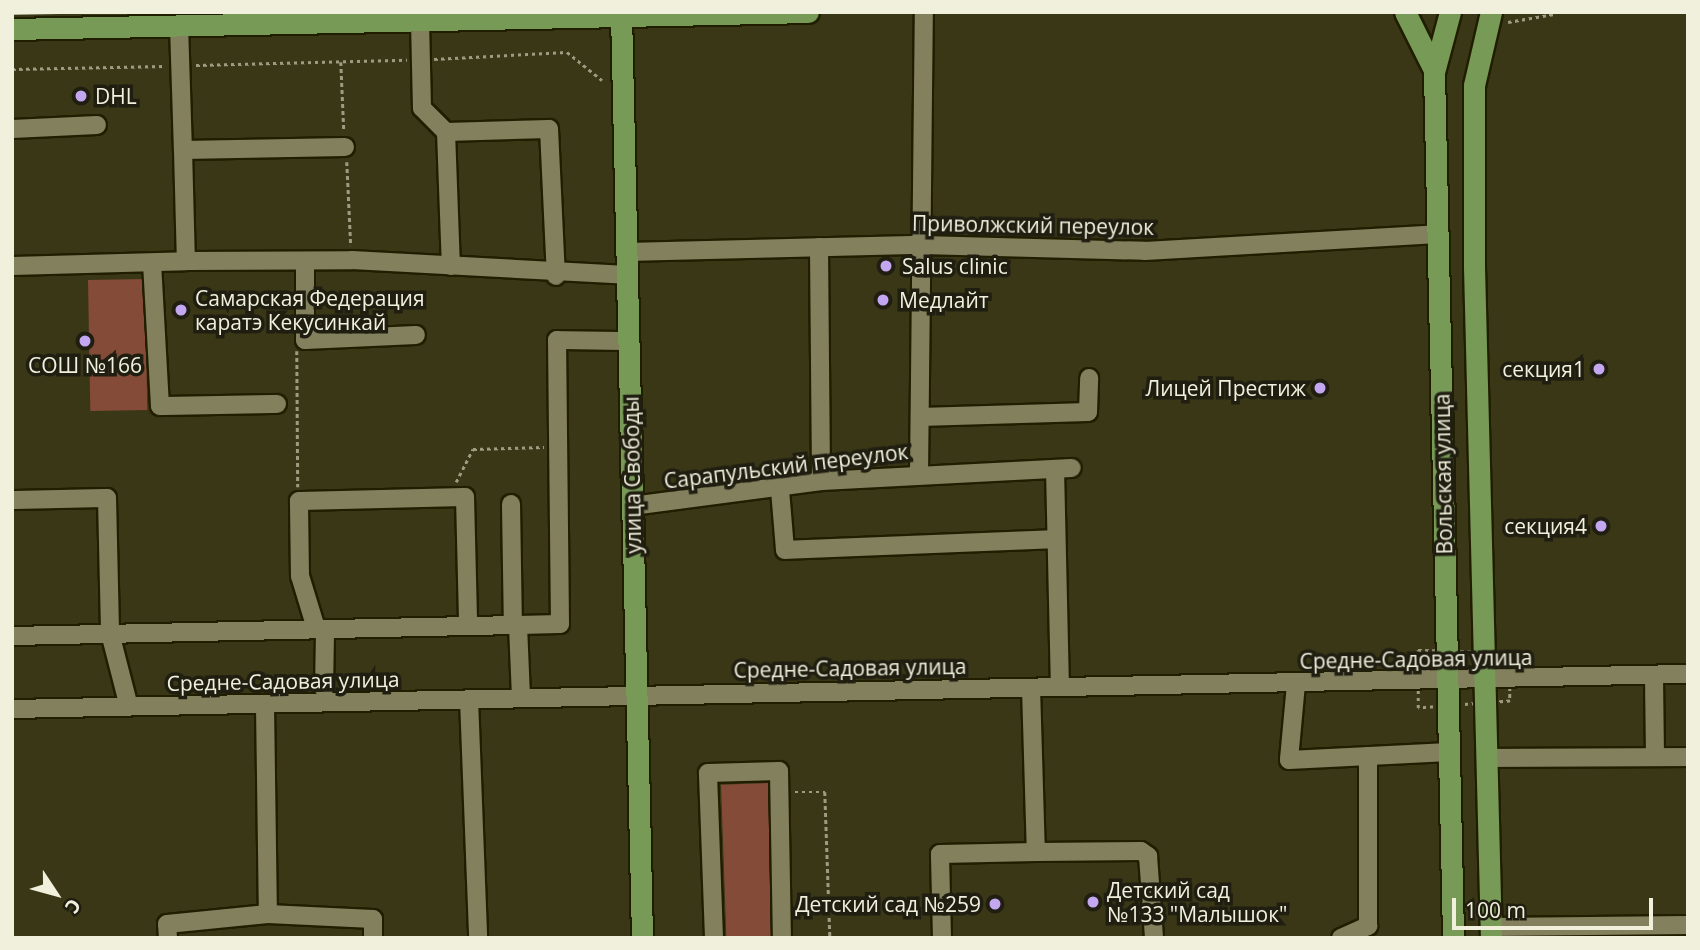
<!DOCTYPE html>
<meta charset="utf-8">
<style>
body{margin:0}
#map{position:relative;width:1700px;height:950px;overflow:hidden;background:#3a3717;font-family:"Open Sans",sans-serif}
div>[style]{position:absolute}
.green>*{inset:0;background:#844b38;transform-origin:0 0}
.path>*{height:2.5px;margin-top:-1.25px;transform-origin:0;background:repeating-linear-gradient(90deg,#9d9b82 0 3.5px,transparent 0 7px)}
.roads{filter:drop-shadow(2px 0 #211e00) drop-shadow(-2px 0 #211e00) drop-shadow(0 2px #211e00) drop-shadow(0 -2px #211e00)}
.minor>*{height:18px;margin:-9px;padding:0 9px;transform-origin:9px;border-radius:9px;background:#83805e}
.major>*{height:21px;margin:-10.5px;padding:0 10.5px;transform-origin:10.5px;border-radius:10.5px;background:#779a57}
.tram>*{height:2px;margin:-1px;padding:0 1px;transform-origin:1px;border-radius:1px;background:#bdbca5}
.dots>*{width:19px;height:19px;translate:-50% -50%;box-sizing:border-box;border:4px solid #1f1e10;border-radius:50%}
span{translate:-50% -50%;white-space:nowrap;text-align:center;line-height:1.15;-webkit-text-stroke:7px #1f1e10;paint-order:stroke}
.poi-label{font-size:21px;color:#f1f0dd}
.left{translate:0 -50%;text-align:left}
.right{translate:-100% -50%;text-align:right}
.street-label{font-size:21px;color:#f1f0dd}
.frame{position:absolute;inset:0;border:14px solid #f1f0dd;pointer-events:none}
.north{position:absolute;left:21px;top:859px;width:70px;height:70px;-webkit-text-stroke:5px #1f1e10;paint-order:stroke;rotate:126deg;font-size:19px;font-weight:700;line-height:28px;text-align:center;color:#f1f0dd}
.north::after{content:'';display:block;margin:auto;width:24px;height:32px;background:#f1f0dd;clip-path:polygon(50% 0,100% 100%,50% 72%,0 100%)}
.scale{position:absolute;left:1452px;top:898px;width:201px;height:32px;box-sizing:border-box;border:4px solid #f1f0dd;border-top:0;padding-left:9px;font-size:21px;line-height:24px;white-space:nowrap;color:#f1f0dd;-webkit-text-stroke:5px #1f1e10;paint-order:stroke}
</style>
<div id="map">
<div class="green">
<i style="left:145px;top:279px;width:131px;height:57px;rotate:89deg"></i>
<i style="left:770px;top:783px;width:155px;height:49px;rotate:88deg"></i>
</div>
<div class="path">
<i style="left:1508px;top:22px;width:47px;rotate:-9.9deg"></i>
<i style="left:434px;top:59px;width:133px;rotate:-3deg"></i>
<i style="left:567px;top:52px;width:45px;rotate:38.7deg"></i>
<i style="left:341px;top:62px;width:69px;rotate:87.5deg"></i>
<i style="left:196px;top:65px;width:211px;rotate:-1.4deg"></i>
<i style="left:12px;top:69px;width:153px;rotate:-1.1deg"></i>
<i style="left:347px;top:162px;width:84px;rotate:87.3deg"></i>
<i style="left:297px;top:351px;width:136px;rotate:89.6deg"></i>
<i style="left:456px;top:482px;width:37px;rotate:-63deg"></i>
<i style="left:473px;top:449px;width:71px;rotate:-1.6deg"></i>
<i style="left:1418px;top:650px;width:92px;rotate:1.2deg"></i>
<i style="left:1510px;top:652px;width:49px;rotate:90deg"></i>
<i style="left:1510px;top:701px;width:92px;rotate:175.6deg"></i>
<i style="left:1418px;top:708px;width:58px;rotate:-90deg"></i>
<i style="left:795px;top:792px;width:30px"></i>
<i style="left:825px;top:792px;width:146px;rotate:88deg"></i>
</div>
<div class="roads">
<div class="minor">
<i style="left:420px;top:21px;width:87px;rotate:88.7deg"></i>
<i style="left:422px;top:108px;width:34px;rotate:45deg"></i>
<i style="left:446px;top:132px;width:134px;rotate:87.9deg"></i>
<i style="left:179px;top:25px;width:125px;rotate:88.2deg"></i>
<i style="left:183px;top:150px;width:162px;rotate:-1.1deg"></i>
<i style="left:12px;top:129px;width:85px;rotate:-2.7deg"></i>
<i style="left:446px;top:132px;width:103px;rotate:-1.7deg"></i>
<i style="left:549px;top:129px;width:147px;rotate:87.3deg"></i>
<i style="left:183px;top:150px;width:111px;rotate:88.5deg"></i>
<i style="left:186px;top:261px;width:166px;rotate:-0.3deg"></i>
<i style="left:352px;top:260px;width:275px;rotate:3.1deg"></i>
<i style="left:819px;top:247px;width:234px;rotate:89.5deg"></i>
<i style="left:626px;top:252px;width:296px;rotate:-1.4deg"></i>
<i style="left:922px;top:245px;width:223px;rotate:1.5deg"></i>
<i style="left:1145px;top:251px;width:293px;rotate:-3.3deg"></i>
<i style="left:305px;top:261px;width:79px;rotate:90deg"></i>
<i style="left:305px;top:340px;width:111px;rotate:-2.6deg"></i>
<i style="left:152px;top:263px;width:143px;rotate:86.8deg"></i>
<i style="left:160px;top:406px;width:117px;rotate:-1deg"></i>
<i style="left:12px;top:266px;width:174px;rotate:-1.6deg"></i>
<i style="left:920px;top:417px;width:168px;rotate:-1.7deg"></i>
<i style="left:1088px;top:412px;width:34px;rotate:-88deg"></i>
<i style="left:1055px;top:469px;width:218px;rotate:88.7deg"></i>
<i style="left:919px;top:474px;width:462px;rotate:-89.4deg"></i>
<i style="left:780px;top:490px;width:60px;rotate:85.2deg"></i>
<i style="left:785px;top:550px;width:271px;rotate:-2.3deg"></i>
<i style="left:12px;top:500px;width:95px;rotate:-1.2deg"></i>
<i style="left:107px;top:498px;width:135px;rotate:88.7deg"></i>
<i style="left:110px;top:633px;width:76px;rotate:75.6deg"></i>
<i style="left:511px;top:504px;width:121px;rotate:89.1deg"></i>
<i style="left:632px;top:506px;width:191px;rotate:-7.5deg"></i>
<i style="left:821px;top:481px;width:251px;rotate:-3deg"></i>
<i style="left:315px;top:625px;width:51px;rotate:-107deg"></i>
<i style="left:300px;top:576px;width:75px;rotate:-90.8deg"></i>
<i style="left:299px;top:501px;width:166px;rotate:-1.4deg"></i>
<i style="left:465px;top:497px;width:126px;rotate:88.6deg"></i>
<i style="left:12px;top:636px;width:506px;rotate:-1.25deg"></i>
<i style="left:1654px;top:676px;width:81px;rotate:89.3deg"></i>
<i style="left:1296px;top:684px;width:76px;rotate:95.3deg"></i>
<i style="left:1289px;top:760px;width:160px;rotate:-2.9deg"></i>
<i style="left:1031px;top:688px;width:164px;rotate:88.3deg"></i>
<i style="left:1036px;top:852px;width:105px;rotate:-0.5deg"></i>
<i style="left:1141px;top:851px;width:9px;rotate:36deg"></i>
<i style="left:1148px;top:856px;width:82px;rotate:85.8deg"></i>
<i style="left:324px;top:689px;width:60px;rotate:-89deg"></i>
<i style="left:521px;top:697px;width:72px;rotate:-92.4deg"></i>
<i style="left:518px;top:625px;width:42px;rotate:-1.4deg"></i>
<i style="left:560px;top:624px;width:284px;rotate:-90.6deg"></i>
<i style="left:557px;top:340px;width:72px;rotate:0.8deg"></i>
<i style="left:469px;top:699px;width:239px;rotate:87.8deg"></i>
<i style="left:265px;top:705px;width:209px;rotate:89.2deg"></i>
<i style="left:12px;top:709px;width:1676px;rotate:-1.2deg"></i>
<i style="left:1486px;top:758px;width:202px;rotate:-0.3deg"></i>
<i style="left:1491px;top:927px;width:197px;rotate:-0.6deg"></i>
<i style="left:168px;top:938px;width:14px;rotate:-94deg"></i>
<i style="left:167px;top:924px;width:101px;rotate:-5.7deg"></i>
<i style="left:268px;top:914px;width:105px;rotate:2.7deg"></i>
<i style="left:373px;top:919px;width:19px;rotate:90deg"></i>
<i style="left:714px;top:938px;width:165px;rotate:-92.1deg"></i>
<i style="left:708px;top:773px;width:71px;rotate:-1.6deg"></i>
<i style="left:779px;top:771px;width:167px;rotate:89deg"></i>
<i style="left:942px;top:938px;width:84px;rotate:-91.4deg"></i>
<i style="left:940px;top:854px;width:96px;rotate:-1.2deg"></i>
<i style="left:1341px;top:938px;width:30px;rotate:-24deg"></i>
<i style="left:1368px;top:926px;width:170px;rotate:-90deg"></i>
</div>
<div class="major">
<i style="left:621px;top:12px;width:926px;rotate:88.7deg"></i>
<i style="left:1405px;top:12px;width:65px;rotate:63.4deg"></i>
<i style="left:1450px;top:12px;width:62px;rotate:104.9deg"></i>
<i style="left:1434px;top:72px;width:866px;rotate:88.74deg"></i>
<i style="left:1491px;top:12px;width:75px;rotate:103.1deg"></i>
<i style="left:1474px;top:85px;width:182px;rotate:90deg"></i>
<i style="left:1474px;top:267px;width:671px;rotate:88.55deg"></i>
<i style="left:12px;top:29px;width:796px;rotate:-1.22deg"></i>
</div>
</div>
<div class="tram">
<i style="left:12px;top:14px;width:96px;rotate:-1.2deg"></i>
</div>
<div class="dots">
<i style="left:81px;top:96px;background:#c4a7f1"></i>
<i style="left:886px;top:266px;background:#c4a7f1"></i>
<i style="left:883px;top:300px;background:#c4a7f1"></i>
<i style="left:181px;top:310px;background:#c4a7f1"></i>
<i style="left:85px;top:341px;background:#c4a7f1"></i>
<i style="left:1599px;top:369px;background:#c4a7f1"></i>
<i style="left:1320px;top:388px;background:#c4a7f1"></i>
<i style="left:1601px;top:526px;background:#c4a7f1"></i>
<i style="left:1093px;top:902px;background:#c4a7f1"></i>
<i style="left:995px;top:904px;background:#c4a7f1"></i>
</div>
<div class="poi-label">
<span class="left" style="left:95px;top:96px">DHL</span>
<span class="left" style="left:902px;top:266px">Salus clinic</span>
<span class="left" style="left:195px;top:310px">Самарская Федерация<br>каратэ Кекусинкай</span>
<span class="left" style="left:899px;top:300px">Медлайт</span>
<span style="left:85px;top:365px">СОШ №166</span>
<span class="right" style="left:1585px;top:369px">секция1</span>
<span class="right" style="left:1306px;top:388px">Лицей Престиж</span>
<span class="right" style="left:1587px;top:526px">секция4</span>
<span class="left" style="left:1107px;top:902px">Детский сад<br>№133 "Малышок"</span>
<span class="right" style="left:981px;top:904px">Детский сад №259</span>
</div>
<div class="street-label">
<span style="left:1033px;top:225px;rotate:1deg">Приволжский переулок</span>
<span style="left:786px;top:466px;rotate:-7deg">Сарапульский переулок</span>
<span style="left:1443px;top:474px;rotate:-91deg">Вольская улица</span>
<span style="left:632px;top:475px;rotate:-91deg">улица Свободы</span>
<span style="left:1416px;top:659px;rotate:-1deg">Средне-Садовая улица</span>
<span style="left:850px;top:668px;rotate:-1deg">Средне-Садовая улица</span>
<span style="left:283px;top:681px;rotate:-1deg">Средне-Садовая улица</span>
</div>
<div class="frame"></div>
<div class="north">С</div>
<div class="scale">100 m</div>
</div>
